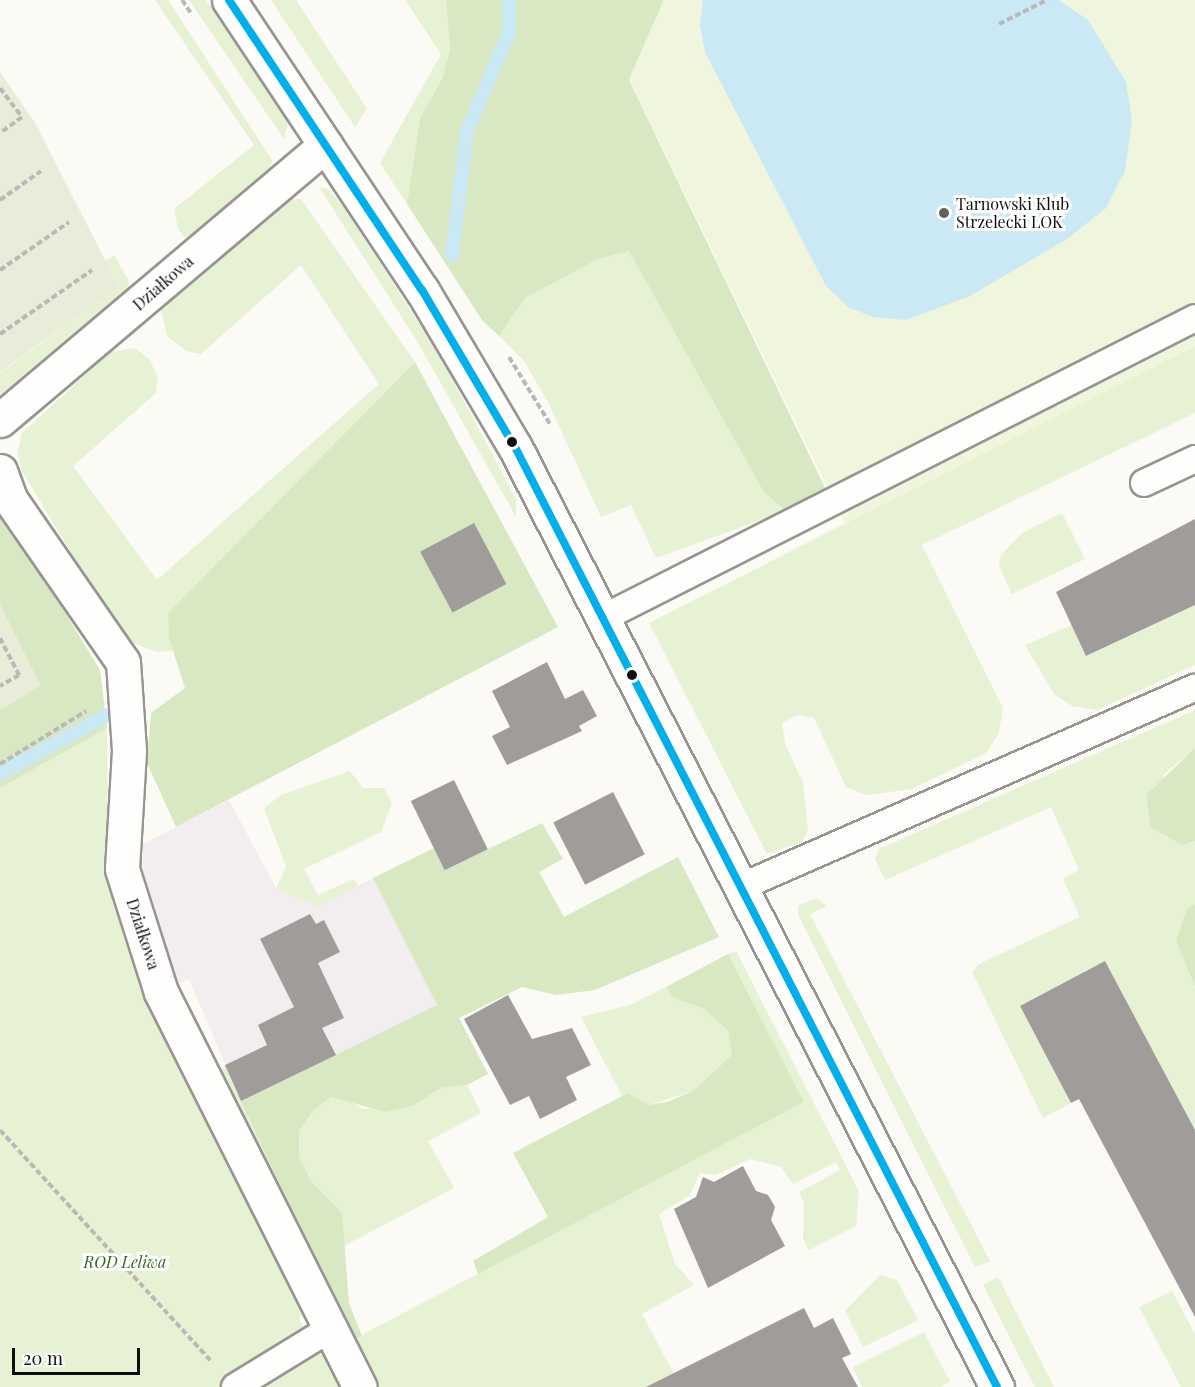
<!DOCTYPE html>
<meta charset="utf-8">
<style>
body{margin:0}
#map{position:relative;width:1195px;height:1387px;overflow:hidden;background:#fcfaf4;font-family:"Playfair Display",serif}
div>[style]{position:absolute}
.industrial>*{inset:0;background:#f3edf0}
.green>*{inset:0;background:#e7f1d4;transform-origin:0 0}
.forest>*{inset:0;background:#d8e8c2}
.cemetery>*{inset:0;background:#e9ecd8}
.pitch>*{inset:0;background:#f0f5de}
.water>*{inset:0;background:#cae9f5}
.stream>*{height:14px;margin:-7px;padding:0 7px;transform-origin:7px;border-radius:7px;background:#cae9f5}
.building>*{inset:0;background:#9f9c99;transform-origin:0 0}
.path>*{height:4px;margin-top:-2px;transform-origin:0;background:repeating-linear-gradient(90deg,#b9b9b8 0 6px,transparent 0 9px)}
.roads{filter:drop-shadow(2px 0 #969592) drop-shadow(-2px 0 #969592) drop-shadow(0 2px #969592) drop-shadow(0 -2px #969592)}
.service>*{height:26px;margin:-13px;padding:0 13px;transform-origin:13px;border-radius:13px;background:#fffefd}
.minor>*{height:33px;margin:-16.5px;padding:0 16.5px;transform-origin:16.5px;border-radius:16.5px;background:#fffefd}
.tertiary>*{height:33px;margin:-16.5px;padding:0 16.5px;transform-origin:16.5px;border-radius:16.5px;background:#fffefd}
.bus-1>*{height:8px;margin:-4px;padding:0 4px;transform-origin:4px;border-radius:4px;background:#03afe9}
.dots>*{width:16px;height:16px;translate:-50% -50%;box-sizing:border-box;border:3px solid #fff;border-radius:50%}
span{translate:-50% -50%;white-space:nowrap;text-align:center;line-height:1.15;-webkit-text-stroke:6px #fff;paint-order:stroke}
.poi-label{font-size:16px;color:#0f0f0f}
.left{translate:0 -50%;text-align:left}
.street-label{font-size:16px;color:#0f0f0f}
.park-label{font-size:16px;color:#32671e;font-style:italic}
.scale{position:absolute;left:12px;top:1348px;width:128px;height:27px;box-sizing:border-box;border:3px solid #0f0f0f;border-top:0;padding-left:8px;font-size:18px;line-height:21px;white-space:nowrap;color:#0f0f0f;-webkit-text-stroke:4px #fff;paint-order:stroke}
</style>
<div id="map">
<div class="industrial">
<i style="clip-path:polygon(229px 800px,276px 888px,317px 907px,373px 878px,437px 1005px,241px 1101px,189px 979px,176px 985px,143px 882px,143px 844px)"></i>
</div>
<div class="green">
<i style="clip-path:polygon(155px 0,168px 0,272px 160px,269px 174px,196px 237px,185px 238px,178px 229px,174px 209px,254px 145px)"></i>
<i style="clip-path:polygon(189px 0,206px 0,283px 114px,288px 124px,284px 139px)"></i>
<i style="clip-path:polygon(271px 0,296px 0,367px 109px,355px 127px)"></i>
<i style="clip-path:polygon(405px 0,446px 0,450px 49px,442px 79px,420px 118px,407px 204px,380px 163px,441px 54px)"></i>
<i style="clip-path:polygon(319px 187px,328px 189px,343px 206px,440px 356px,516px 499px,516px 517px,417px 341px)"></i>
<i style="clip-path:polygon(289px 199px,301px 199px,415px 362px,168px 613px,173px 651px,157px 652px,123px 639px,22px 471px,17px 453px,22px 433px,110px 352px,135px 348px,149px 359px,158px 377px,156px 393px,73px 466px,157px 580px,379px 384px,301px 265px,201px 354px,186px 351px,167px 336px,160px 305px,263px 213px)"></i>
<i style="clip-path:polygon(629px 251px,764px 491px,786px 511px,656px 558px,631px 505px,601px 517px,548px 402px,524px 361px,499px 336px,525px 298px,598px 259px)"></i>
<i style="clip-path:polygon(114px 255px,129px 281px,124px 302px,0 394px,0 373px,119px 287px,106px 261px)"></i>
<i style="clip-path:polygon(1195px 346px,1195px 413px,922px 545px,1003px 708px,999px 733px,986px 753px,912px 789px,867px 795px,846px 787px,814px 718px,798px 715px,782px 723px,785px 744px,803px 783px,808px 831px,802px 842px,767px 854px,649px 623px)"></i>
<i style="clip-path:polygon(1062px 513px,1085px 559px,1012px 594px,999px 566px,1001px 555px,1022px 533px)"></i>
<i style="clip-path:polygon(1195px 605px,1195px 665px,1097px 710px,1072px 706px,1054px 694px,1025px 645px,1072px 625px,1087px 656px)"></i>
<i style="clip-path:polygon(1195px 710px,1195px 748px,1163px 775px,1182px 845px,1195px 841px,1195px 904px,1187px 909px,1176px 941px,1195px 987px,1195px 1130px,1105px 961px,1020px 1006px,1071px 1103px,1043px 1118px,972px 972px,979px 964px,1080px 917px,1063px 879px,1079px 870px,1051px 807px,885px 880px,875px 859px,879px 849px)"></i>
<i style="clip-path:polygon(107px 728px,108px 856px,124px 930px,198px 1099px,301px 1303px,300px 1321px,345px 1387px,0 1387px,0 788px)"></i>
<i style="clip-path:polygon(350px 771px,363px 788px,384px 788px,392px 803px,381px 832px,304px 869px,318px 895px,354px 879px,358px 886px,317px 907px,276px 888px,286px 867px,264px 808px,281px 795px)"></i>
<i style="clip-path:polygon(817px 898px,827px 906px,810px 914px,990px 1261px,975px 1267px,799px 917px,798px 906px)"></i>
<i style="clip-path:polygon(736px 951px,859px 1191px,856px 1226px,809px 1250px,803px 1238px,804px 1203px,799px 1192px,840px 1170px,836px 1162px,793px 1184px,781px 1167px,750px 1159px,716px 1175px,700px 1173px,689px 1196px,659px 1214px,675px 1264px,694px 1285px,642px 1314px,681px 1387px,372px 1387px,216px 1077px,225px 1065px,352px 1340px,804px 1102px,728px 954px)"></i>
<i style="clip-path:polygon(666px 987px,674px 998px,704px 1009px,728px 1031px,732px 1055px,693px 1091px,649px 1105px,628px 1093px,622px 1096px,581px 1017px,630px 1005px)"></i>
<i style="clip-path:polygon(467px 1085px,481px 1113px,428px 1141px,454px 1188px,344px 1246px,342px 1213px,311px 1181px,299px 1158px,299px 1131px,313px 1111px,331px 1097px,348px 1099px,362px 1109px,414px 1105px,441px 1088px)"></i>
<i style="clip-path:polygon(880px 1275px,897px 1280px,918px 1320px,863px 1347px,845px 1311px)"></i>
<i style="left:998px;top:1277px;width:124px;height:17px;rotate:63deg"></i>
<i style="clip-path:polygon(1172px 1291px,1195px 1334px,1195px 1387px,1181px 1387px,1139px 1307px)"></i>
<i style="clip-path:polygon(924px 1332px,950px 1382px,940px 1387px,862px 1387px,853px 1367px)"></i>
</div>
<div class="forest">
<i style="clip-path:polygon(446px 0,664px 0,629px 80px,828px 494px,786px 511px,764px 492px,629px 251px,598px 259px,525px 298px,499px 336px,482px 320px,407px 204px,420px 118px,442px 79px,450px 49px)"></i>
<i style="clip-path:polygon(415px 362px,558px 627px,176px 827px,147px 763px,151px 713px,185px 688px,169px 638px,168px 613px)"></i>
<i style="clip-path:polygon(0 506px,100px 670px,107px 728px,0 788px,0 710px,40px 685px,0 605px)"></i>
<i style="clip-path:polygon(1195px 748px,1195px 841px,1182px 845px,1151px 827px,1146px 795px)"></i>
<i style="clip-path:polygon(542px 823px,563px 859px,539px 872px,564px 917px,678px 857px,719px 937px,595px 990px,556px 995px,522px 987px,459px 1018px,488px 1074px,467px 1085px,441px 1088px,414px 1105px,386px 1112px,331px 1097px,313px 1111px,299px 1131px,299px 1157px,311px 1181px,342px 1213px,349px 1303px,362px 1336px,352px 1340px,241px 1101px,437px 1005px,373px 878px,434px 848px,445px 870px)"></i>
<i style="clip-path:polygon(1195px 904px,1195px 987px,1176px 941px,1187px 909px)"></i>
<i style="clip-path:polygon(728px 954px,804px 1102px,478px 1274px,473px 1261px,548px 1217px,513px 1153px,628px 1093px,649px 1105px,667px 1102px,693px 1091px,732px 1055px,728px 1031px,704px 1009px,674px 998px,666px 987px)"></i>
</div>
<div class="cemetery">
<i style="clip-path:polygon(0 72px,34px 121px,119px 287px,0 372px)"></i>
<i style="clip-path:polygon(0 605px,40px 685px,0 710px)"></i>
</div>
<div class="pitch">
<i style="clip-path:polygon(664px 0,1195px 0,1195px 346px,845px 524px,629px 79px)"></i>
</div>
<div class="water">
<i style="clip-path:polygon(703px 0,1059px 0,1088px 20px,1126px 82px,1132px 121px,1125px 171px,1106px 208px,1067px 239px,970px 296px,906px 320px,873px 317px,848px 307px,826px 286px,705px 52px,700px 25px)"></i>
</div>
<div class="stream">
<i style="left:452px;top:255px;width:125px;rotate:-83.1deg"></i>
<i style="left:467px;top:131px;width:108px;rotate:-67deg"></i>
<i style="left:509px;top:32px;width:32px;rotate:-90deg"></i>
<i style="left:0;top:774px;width:122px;rotate:-28.9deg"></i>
</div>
<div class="building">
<i style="clip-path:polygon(1195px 519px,1195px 605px,1086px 656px,1056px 592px)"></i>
<i style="left:474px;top:523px;width:69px;height:61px;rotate:62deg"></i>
<i style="clip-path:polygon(547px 662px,565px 699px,583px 690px,597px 716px,579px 726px,582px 731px,507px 765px,492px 736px,510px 727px,492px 691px)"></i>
<i style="left:454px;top:780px;width:77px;height:48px;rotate:64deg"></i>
<i style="left:613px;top:792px;width:70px;height:67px;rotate:63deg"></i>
<i style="clip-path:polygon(310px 914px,316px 924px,324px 920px,340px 952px,318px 963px,344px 1018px,322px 1028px,336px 1055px,241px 1101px,225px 1065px,267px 1045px,258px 1025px,294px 1007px,260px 939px)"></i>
<i style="clip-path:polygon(1105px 961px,1195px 1130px,1195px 1317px,1079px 1099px,1071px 1103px,1020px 1006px)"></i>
<i style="clip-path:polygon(508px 995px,532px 1039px,572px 1028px,591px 1065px,566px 1077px,577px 1100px,540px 1119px,529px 1096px,510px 1105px,464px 1019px)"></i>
<i style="clip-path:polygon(743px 1166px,756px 1191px,768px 1195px,775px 1207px,771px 1220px,785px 1246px,708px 1288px,674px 1209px,696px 1197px,703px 1177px,714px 1182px)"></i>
<i style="clip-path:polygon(804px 1308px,814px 1328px,833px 1318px,851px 1354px,842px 1358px,858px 1387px,646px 1387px)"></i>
</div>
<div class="path">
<i style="left:182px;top:0;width:18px;rotate:56deg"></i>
<i style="left:999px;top:24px;width:54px;rotate:-26.6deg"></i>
<i style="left:0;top:88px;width:36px;rotate:53deg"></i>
<i style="left:22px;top:117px;width:27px;rotate:144deg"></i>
<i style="left:0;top:200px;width:50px;rotate:-35.3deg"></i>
<i style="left:0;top:270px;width:84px;rotate:-34.8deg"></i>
<i style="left:0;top:334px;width:112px;rotate:-34.8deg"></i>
<i style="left:509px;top:357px;width:79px;rotate:58.5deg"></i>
<i style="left:0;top:638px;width:42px;rotate:62.8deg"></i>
<i style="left:19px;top:675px;width:22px;rotate:150deg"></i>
<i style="left:0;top:764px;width:101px;rotate:-31.6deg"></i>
<i style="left:0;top:1130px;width:314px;rotate:47.6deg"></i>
</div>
<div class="roads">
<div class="service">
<i style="left:1144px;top:483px;width:56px;rotate:-25.2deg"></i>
<i style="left:605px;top:617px;width:661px;rotate:-26.87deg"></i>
<i style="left:743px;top:886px;width:493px;rotate:-23.7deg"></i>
<i style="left:235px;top:1387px;width:109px;rotate:-31.5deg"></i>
</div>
<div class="minor">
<i style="left:0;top:420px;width:426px;rotate:-40.2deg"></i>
<i style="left:0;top:471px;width:30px;rotate:70deg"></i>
<i style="left:10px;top:499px;width:198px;rotate:55.3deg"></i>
<i style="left:123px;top:662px;width:89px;rotate:86.1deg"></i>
<i style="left:129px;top:751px;width:118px;rotate:93.4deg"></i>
<i style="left:122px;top:869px;width:129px;rotate:72.4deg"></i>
<i style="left:161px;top:992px;width:442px;rotate:63.3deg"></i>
</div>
<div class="tertiary">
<i style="left:229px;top:0;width:348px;rotate:56.4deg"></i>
<i style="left:422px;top:290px;width:182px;rotate:59.4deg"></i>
<i style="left:515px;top:447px;width:1056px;rotate:62.85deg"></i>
</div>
</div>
<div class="bus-1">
<i style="left:229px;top:0;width:348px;rotate:56.4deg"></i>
<i style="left:422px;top:290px;width:182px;rotate:59.4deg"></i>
<i style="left:515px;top:447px;width:1056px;rotate:62.85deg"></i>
</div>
<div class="dots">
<i style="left:944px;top:213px;background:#62615f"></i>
<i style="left:512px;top:442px;background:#0f0f0f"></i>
<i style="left:632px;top:675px;background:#0f0f0f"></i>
</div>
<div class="poi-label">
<span class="left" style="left:956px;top:213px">Tarnowski Klub<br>Strzelecki LOK</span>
</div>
<div class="street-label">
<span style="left:163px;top:283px;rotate:-41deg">Działkowa</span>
<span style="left:143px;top:934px;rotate:72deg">Działkowa</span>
</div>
<div class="park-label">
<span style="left:125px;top:1262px">ROD Leliwa</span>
</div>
<div class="scale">20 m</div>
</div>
